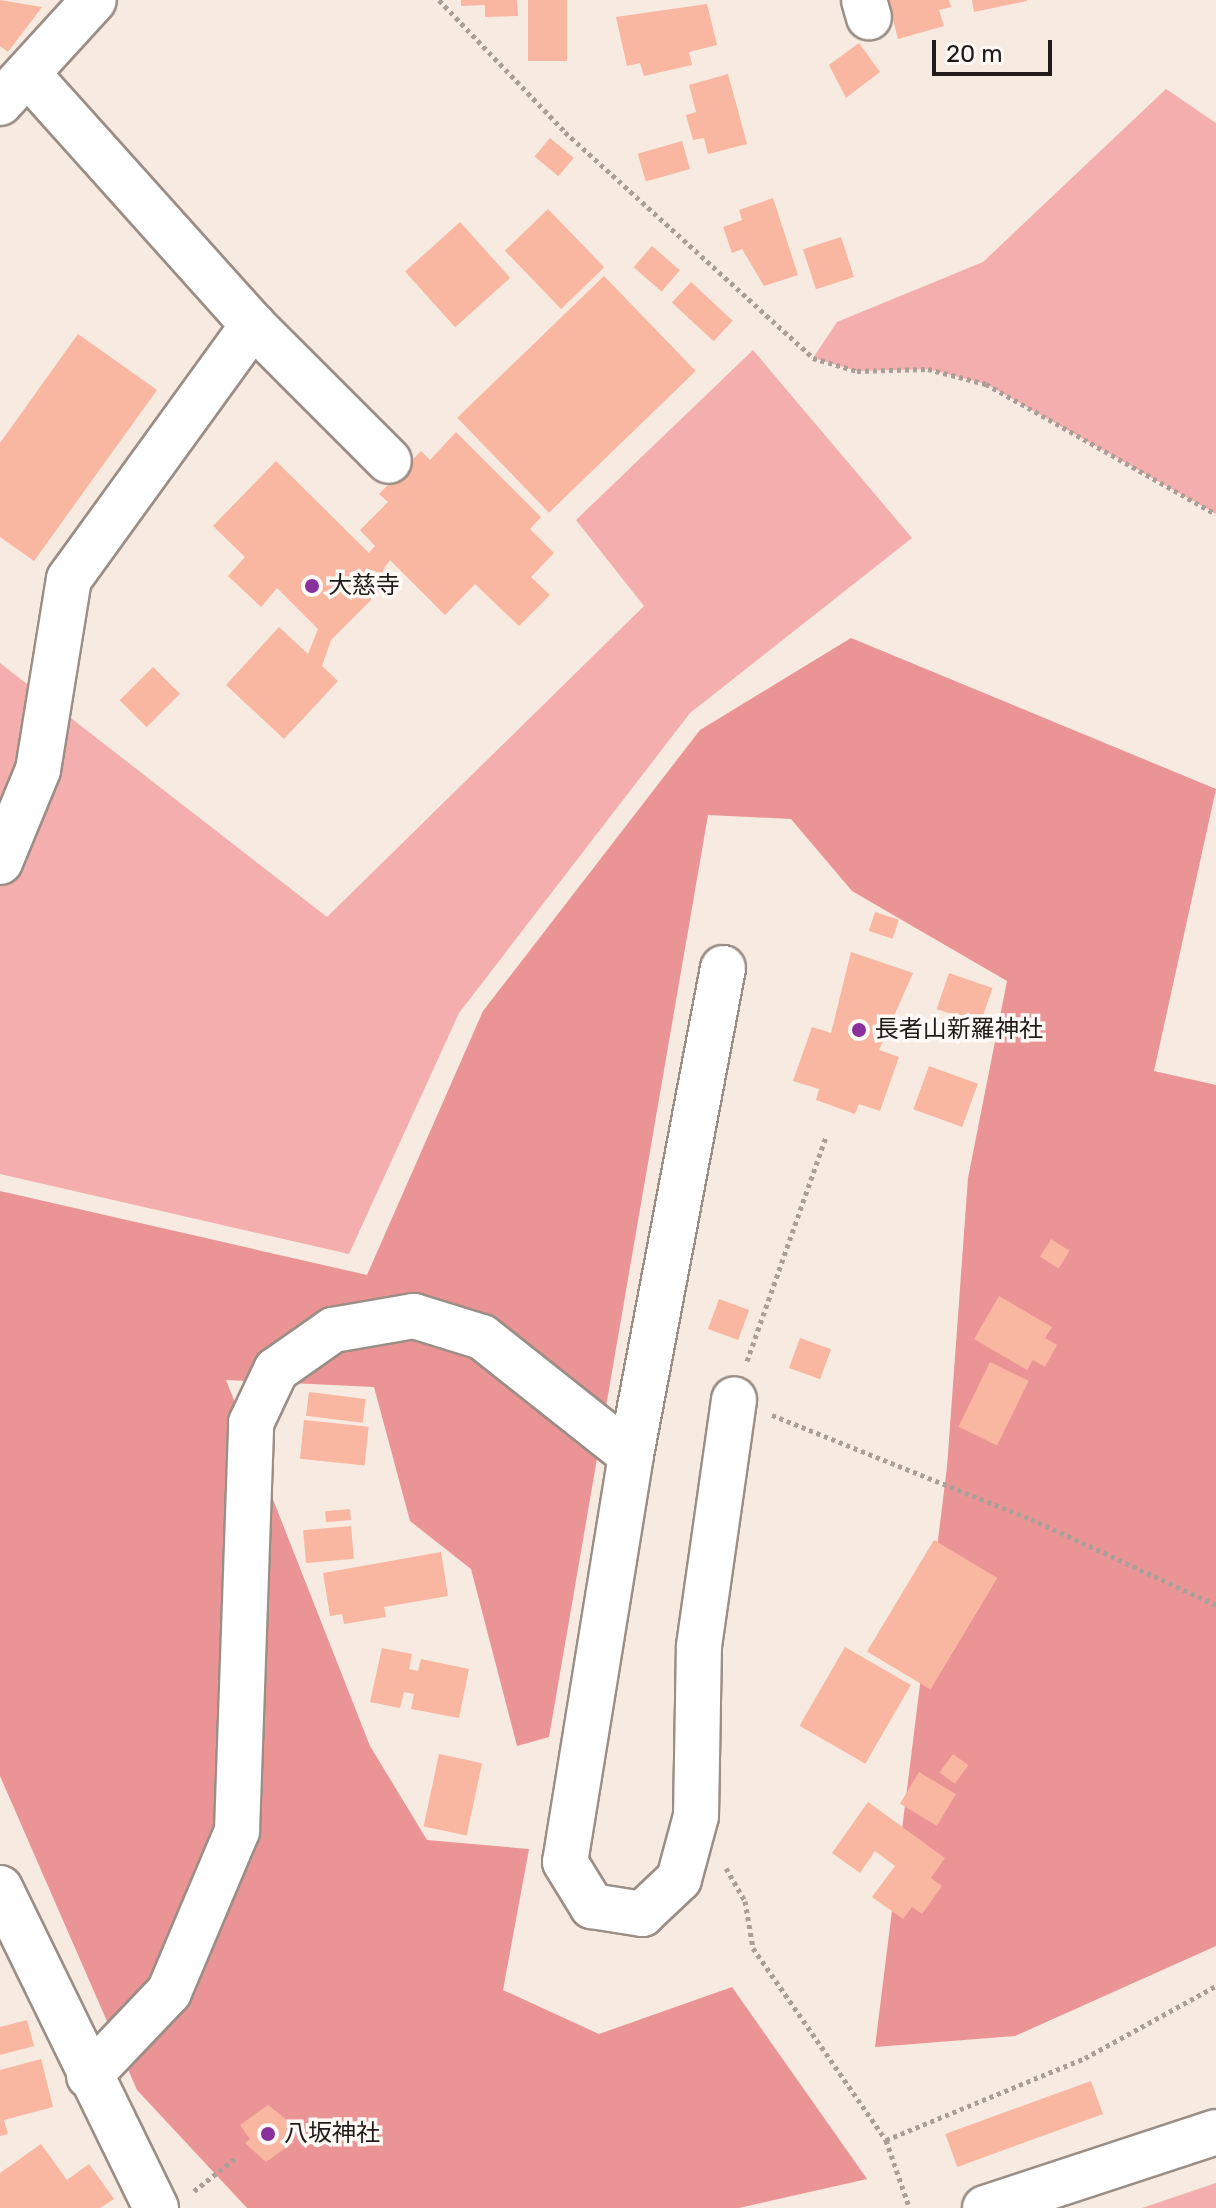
<!DOCTYPE html>
<meta charset="utf-8">
<style>
body{margin:0}
#map{position:relative;width:1216px;height:2208px;overflow:hidden;background:#f7eae0;font-family:Rubik,"Noto Sans JP",sans-serif}
div>[style]{position:absolute}
.green>*{inset:0;background:#f4aead}
.forest>*{inset:0;background:#eb9495}
.building>*{inset:0;background:#f9b6a1;transform-origin:0 0}
.path>*{height:5px;margin-top:-2.5px;transform-origin:0;background:repeating-linear-gradient(90deg,#aa9f98 0 4px,transparent 0 8px)}
.roads{filter:drop-shadow(2px 0 #9b8e86) drop-shadow(-2px 0 #9b8e86) drop-shadow(0 2px #9b8e86) drop-shadow(0 -2px #9b8e86)}
.minor>*{height:44px;margin:-22px;padding:0 22px;transform-origin:22px;border-radius:22px;background:#fff}
.dots>*{width:22px;height:22px;translate:-50% -50%;box-sizing:border-box;border:4px solid #fef9f5;border-radius:50%}
span{translate:-50% -50%;white-space:nowrap;text-align:center;line-height:1.15;-webkit-text-stroke:7px #fef9f5;paint-order:stroke}
.poi-label{font-size:24px;color:#201b18}
.left{translate:0 -50%;text-align:left}
.scale{position:absolute;left:932px;top:40px;width:120px;height:36px;box-sizing:border-box;border:4px solid #201b18;border-top:0;padding-left:10px;font-size:24px;line-height:28px;white-space:nowrap;color:#201b18;-webkit-text-stroke:6px #fef9f5;paint-order:stroke}
</style>
<div id="map">
<div class="green">
<i style="clip-path:polygon(1166px 89px,1216px 123px,1216px 514px,986px 384px,928px 369px,857px 371px,813px 358px,837px 322px,983px 262px)"></i>
<i style="clip-path:polygon(753px 350px,912px 538px,690px 713px,459px 1013px,349px 1254px,0 1174px,0 663px,327px 917px,644px 606px,576px 520px)"></i>
<i style="clip-path:polygon(1216px 2183px,1216px 2208px,1142px 2208px)"></i>
</div>
<div class="forest">
<i style="clip-path:polygon(851px 638px,1216px 789px,1154px 1071px,1216px 1085px,1216px 1946px,1015px 2036px,875px 2047px,947px 1467px,968px 1178px,1007px 981px,852px 891px,791px 819px,708px 815px,549px 1737px,517px 1746px,471px 1569px,410px 1521px,374px 1387px,226px 1380px,370px 1746px,427px 1840px,529px 1849px,503px 1990px,599px 2034px,732px 1987px,867px 2179px,739px 2208px,247px 2208px,137px 2090px,0 1776px,0 1191px,367px 1275px,483px 1011px,700px 730px)"></i>
</div>
<div class="building">
<i style="clip-path:polygon(0 0,42px 7px,8px 52px,0 46px)"></i>
<i style="clip-path:polygon(461px 0,517px 0,518px 16px,485px 17px,485px 5px,461px 6px)"></i>
<i style="left:528px;top:0;width:39px;height:61px"></i>
<i style="clip-path:polygon(888px 0,949px 0,951px 7px,939px 10px,944px 26px,898px 39px)"></i>
<i style="clip-path:polygon(972px 0,1027px 0,1027px 1px,974px 12px)"></i>
<i style="clip-path:polygon(707px 4px,717px 45px,689px 52px,692px 65px,644px 76px,640px 63px,627px 66px,616px 17px)"></i>
<i style="clip-path:polygon(859px 43px,880px 72px,846px 98px,829px 65px)"></i>
<i style="clip-path:polygon(728px 74px,747px 144px,708px 154px,704px 138px,693px 140px,686px 115px,696px 112px,689px 85px)"></i>
<i style="left:550px;top:138px;width:31px;height:24px;rotate:40deg"></i>
<i style="left:682px;top:141px;width:29px;height:46px;rotate:74deg"></i>
<i style="clip-path:polygon(773px 198px,798px 275px,764px 286px,742px 249px,732px 253px,723px 227px,742px 220px,739px 210px)"></i>
<i style="left:548px;top:209px;width:81px;height:60px;rotate:46deg"></i>
<i style="left:460px;top:222px;width:75px;height:74px;rotate:48deg"></i>
<i style="left:841px;top:237px;width:42px;height:40px;rotate:72deg"></i>
<i style="left:652px;top:246px;width:37px;height:28px;rotate:41deg"></i>
<i style="left:604px;top:276px;width:132px;height:204px;rotate:46deg"></i>
<i style="left:691px;top:282px;width:57px;height:28px;rotate:43deg"></i>
<i style="clip-path:polygon(78px 334px,157px 390px,34px 561px,0 537px,0 443px)"></i>
<i style="clip-path:polygon(456px 432px,541px 517px,530px 529px,554px 553px,531px 577px,550px 595px,519px 626px,475px 584px,445px 615px,390px 560px,384px 568px,394px 577px,331px 640px,322px 666px,338px 681px,284px 739px,226px 685px,279px 627px,308px 654px,318px 629px,277px 588px,261px 607px,228px 576px,245px 557px,213px 526px,276px 461px,369px 553px,375px 546px,360px 530px,388px 502px,379px 494px,421px 451px,430px 460px)"></i>
<i style="left:153px;top:667px;width:38px;height:47px;rotate:45deg"></i>
<i style="left:875px;top:912px;width:25px;height:20px;rotate:18deg"></i>
<i style="clip-path:polygon(851px 952px,913px 973px,879px 1050px,899px 1057px,880px 1111px,859px 1104px,855px 1114px,816px 1100px,819px 1089px,793px 1081px,812px 1027px,831px 1033px)"></i>
<i style="left:949px;top:973px;width:46px;height:38px;rotate:19deg"></i>
<i style="left:929px;top:1066px;width:52px;height:46px;rotate:20deg"></i>
<i style="left:1051px;top:1239px;width:22px;height:21px;rotate:32deg"></i>
<i style="clip-path:polygon(999px 1296px,1052px 1327px,1045px 1338px,1057px 1345px,1045px 1367px,1033px 1360px,1027px 1370px,974px 1339px)"></i>
<i style="left:719px;top:1299px;width:32px;height:32px;rotate:20deg"></i>
<i style="left:800px;top:1338px;width:33px;height:32px;rotate:20deg"></i>
<i style="left:990px;top:1362px;width:43px;height:72px;rotate:26deg"></i>
<i style="left:309px;top:1392px;width:57px;height:24px;rotate:7deg"></i>
<i style="left:304px;top:1420px;width:65px;height:39px;rotate:6deg"></i>
<i style="left:350px;top:1509px;width:11px;height:25px;rotate:85deg"></i>
<i style="left:351px;top:1526px;width:33px;height:48px;rotate:85deg"></i>
<i style="left:934px;top:1540px;width:74px;height:130px;rotate:31deg"></i>
<i style="clip-path:polygon(441px 1552px,448px 1596px,384px 1607px,386px 1617px,344px 1624px,342px 1614px,330px 1616px,323px 1573px)"></i>
<i style="left:845px;top:1647px;width:76px;height:91px;rotate:30deg"></i>
<i style="clip-path:polygon(382px 1648px,412px 1654px,409px 1669px,418px 1671px,421px 1659px,469px 1669px,459px 1718px,411px 1709px,414px 1694px,404px 1692px,400px 1708px,370px 1702px)"></i>
<i style="left:439px;top:1754px;width:44px;height:74px;rotate:12deg"></i>
<i style="left:953px;top:1754px;width:19px;height:23px;rotate:36deg"></i>
<i style="left:919px;top:1772px;width:43px;height:37px;rotate:31deg"></i>
<i style="clip-path:polygon(868px 1802px,945px 1858px,931px 1878px,942px 1886px,922px 1914px,912px 1907px,903px 1919px,872px 1897px,895px 1866px,875px 1851px,860px 1873px,832px 1853px)"></i>
<i style="clip-path:polygon(27px 2020px,34px 2046px,0 2055px,0 2027px)"></i>
<i style="clip-path:polygon(41px 2059px,53px 2107px,4px 2120px,8px 2134px,0 2136px,0 2070px)"></i>
<i style="left:1091px;top:2081px;width:35px;height:155px;rotate:70deg"></i>
<i style="clip-path:polygon(268px 2105px,292px 2124px,286px 2129px,294px 2142px,266px 2162px,245px 2143px,250px 2139px,240px 2125px)"></i>
<i style="clip-path:polygon(41px 2144px,67px 2180px,89px 2164px,114px 2199px,100px 2208px,0 2208px,0 2173px)"></i>
</div>
<div class="path">
<i style="left:439px;top:0;width:182px;rotate:46.3deg"></i>
<i style="left:565px;top:132px;width:336px;rotate:42.3deg"></i>
<i style="left:813px;top:358px;width:46px;rotate:16.5deg"></i>
<i style="left:857px;top:371px;width:71px;rotate:-1.6deg"></i>
<i style="left:928px;top:369px;width:60px;rotate:14.5deg"></i>
<i style="left:986px;top:384px;width:264px;rotate:29.5deg"></i>
<i style="left:747px;top:1361px;width:238px;rotate:-70.6deg"></i>
<i style="left:772px;top:1415px;width:279px;rotate:21.9deg"></i>
<i style="left:1031px;top:1519px;width:204px;rotate:24.9deg"></i>
<i style="left:726px;top:1868px;width:38px;rotate:60deg"></i>
<i style="left:745px;top:1901px;width:48px;rotate:80.3deg"></i>
<i style="left:753px;top:1948px;width:234px;rotate:55.3deg"></i>
<i style="left:886px;top:2140px;width:68px;rotate:71deg"></i>
<i style="left:886px;top:2140px;width:215px;rotate:-22.4deg"></i>
<i style="left:1085px;top:2058px;width:149px;rotate:-28.8deg"></i>
<i style="left:194px;top:2191px;width:55px;rotate:-38.3deg"></i>
</div>
<div class="roads">
<div class="minor">
<i style="left:864px;top:0;width:18px;rotate:74deg"></i>
<i style="left:0;top:103px;width:139px;rotate:-47.6deg"></i>
<i style="left:253px;top:325px;width:192px;rotate:45deg"></i>
<i style="left:0;top:862px;width:100px;rotate:-67.6deg"></i>
<i style="left:38px;top:770px;width:193px;rotate:-80.8deg"></i>
<i style="left:69px;top:579px;width:314px;rotate:-54.1deg"></i>
<i style="left:253px;top:325px;width:338px;rotate:-131.9deg"></i>
<i style="left:723px;top:968px;width:496px;rotate:100.7deg"></i>
<i style="left:631px;top:1455px;width:412px;rotate:99.2deg"></i>
<i style="left:565px;top:1862px;width:52px;rotate:58.5deg"></i>
<i style="left:592px;top:1906px;width:51px;rotate:9.1deg"></i>
<i style="left:642px;top:1914px;width:51px;rotate:-43.4deg"></i>
<i style="left:679px;top:1879px;width:65px;rotate:-74.9deg"></i>
<i style="left:696px;top:1816px;width:170px;rotate:-89deg"></i>
<i style="left:699px;top:1646px;width:249px;rotate:-81.9deg"></i>
<i style="left:0;top:1888px;width:356px;rotate:64deg"></i>
<i style="left:89px;top:2076px;width:116px;rotate:-46.4deg"></i>
<i style="left:169px;top:1992px;width:175px;rotate:-67.1deg"></i>
<i style="left:237px;top:1831px;width:408px;rotate:-88deg"></i>
<i style="left:251px;top:1423px;width:59px;rotate:-64.7deg"></i>
<i style="left:276px;top:1370px;width:70px;rotate:-35.1deg"></i>
<i style="left:333px;top:1330px;width:82px;rotate:-9.8deg"></i>
<i style="left:414px;top:1316px;width:71px;rotate:17.2deg"></i>
<i style="left:482px;top:1337px;width:190px;rotate:38.4deg"></i>
<i style="left:985px;top:2208px;width:243px;rotate:-18.2deg"></i>
</div>
</div>
<div class="dots">
<i style="left:312px;top:586px;background:#8a309c"></i>
<i style="left:859px;top:1030px;background:#8a309c"></i>
<i style="left:268px;top:2134px;background:#8a309c"></i>
</div>
<div class="poi-label">
<span class="left" style="left:328px;top:586px">大慈寺</span>
<span class="left" style="left:875px;top:1030px">長者山新羅神社</span>
<span class="left" style="left:284px;top:2134px">八坂神社</span>
</div>
<div class="scale">20 m</div>
</div>
